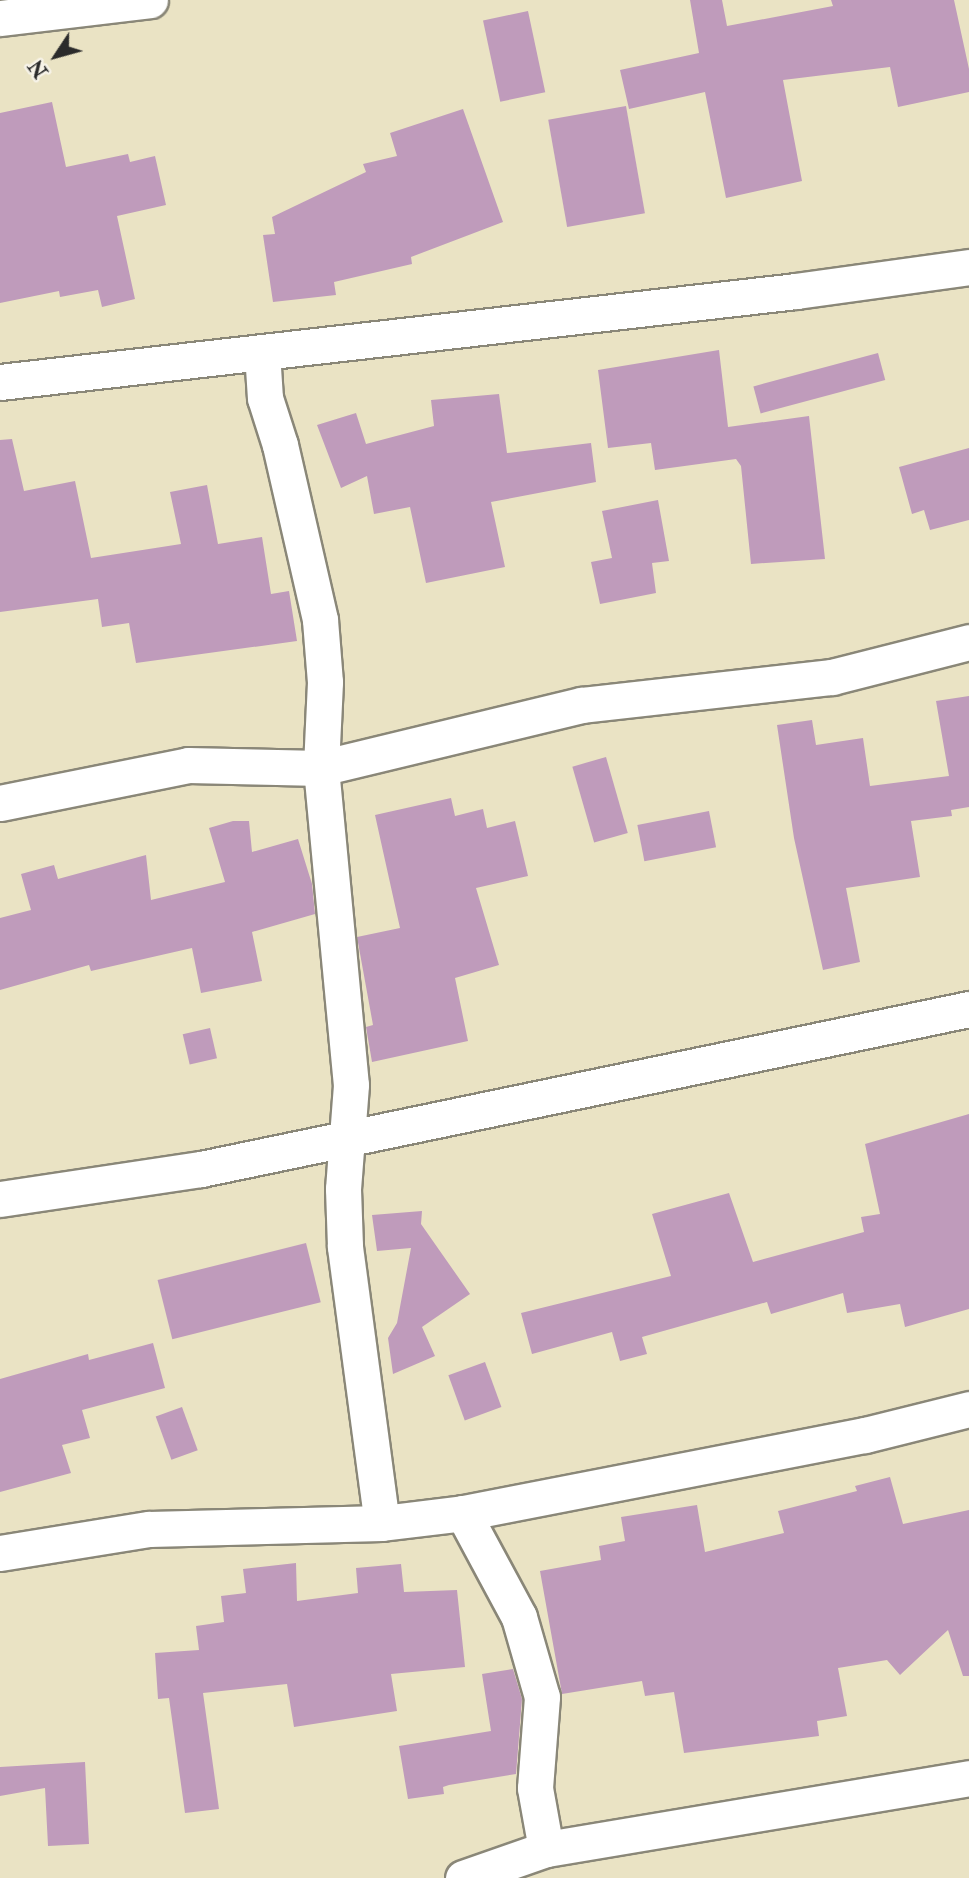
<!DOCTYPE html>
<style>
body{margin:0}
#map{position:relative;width:969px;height:1878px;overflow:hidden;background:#eae3c4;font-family:"IM FELL Double Pica",serif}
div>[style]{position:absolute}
.building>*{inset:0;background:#bf9bbb;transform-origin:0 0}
.roads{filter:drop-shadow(2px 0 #8a8778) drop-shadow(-2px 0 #8a8778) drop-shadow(0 2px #8a8778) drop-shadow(0 -2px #8a8778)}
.minor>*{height:35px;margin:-17.5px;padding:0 17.5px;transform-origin:17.5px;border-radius:17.5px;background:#fff}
span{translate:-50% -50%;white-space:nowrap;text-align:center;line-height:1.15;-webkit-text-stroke:5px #f7f3e8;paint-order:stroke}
.north{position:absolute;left:21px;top:21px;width:70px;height:70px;-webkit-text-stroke:5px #f7f3e8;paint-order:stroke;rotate:234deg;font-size:19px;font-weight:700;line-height:28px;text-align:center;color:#2b2b2b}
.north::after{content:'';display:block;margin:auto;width:24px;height:32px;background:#2b2b2b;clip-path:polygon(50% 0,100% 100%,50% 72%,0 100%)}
</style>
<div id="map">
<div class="building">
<i style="clip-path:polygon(690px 0,722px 0,727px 26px,833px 6px,831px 0,954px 0,969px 69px,969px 92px,898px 107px,890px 67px,783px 80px,802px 181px,726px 198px,705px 92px,629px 109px,620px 70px,699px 53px)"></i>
<i style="left:528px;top:11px;width:83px;height:46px;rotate:78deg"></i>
<i style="clip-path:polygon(52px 102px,66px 167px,128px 154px,130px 162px,155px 156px,166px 205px,117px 216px,135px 299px,102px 307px,98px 290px,60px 297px,59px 291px,0 303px,0 113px)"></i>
<i style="left:626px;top:106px;width:109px;height:79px;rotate:80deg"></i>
<i style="clip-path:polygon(463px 109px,503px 222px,411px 257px,412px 264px,334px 282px,336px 295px,273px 302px,263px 235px,275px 234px,272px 217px,366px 172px,363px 164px,397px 156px,390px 133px)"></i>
<i style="clip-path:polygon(719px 350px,728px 427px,809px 416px,825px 559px,751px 564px,741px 466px,736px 459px,655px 470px,651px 443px,608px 448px,598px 370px)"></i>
<i style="left:878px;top:353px;width:28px;height:129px;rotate:75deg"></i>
<i style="clip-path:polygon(499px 394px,507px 453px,591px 443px,596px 482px,491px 502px,505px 567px,426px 583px,410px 507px,374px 514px,367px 476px,341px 488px,317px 425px,356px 413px,366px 444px,434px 426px,431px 400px)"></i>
<i style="clip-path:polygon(12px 439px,24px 491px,75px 481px,91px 558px,181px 544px,170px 492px,207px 485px,218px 544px,262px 537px,271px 594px,289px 591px,297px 641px,136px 663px,129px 623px,102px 627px,98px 599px,0 612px,0 440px)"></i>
<i style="clip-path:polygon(969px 448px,969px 520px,930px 530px,924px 510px,912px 514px,899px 467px)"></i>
<i style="clip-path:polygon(658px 500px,669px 561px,652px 563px,656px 593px,600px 604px,591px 562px,612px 558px,602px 511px)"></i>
<i style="clip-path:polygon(969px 696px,969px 807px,951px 810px,952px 816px,911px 821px,920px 877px,846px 888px,860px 962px,823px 970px,794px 838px,777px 725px,812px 720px,816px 745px,863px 738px,870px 786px,949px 776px,936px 701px)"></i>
<i style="left:606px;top:757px;width:79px;height:35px;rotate:74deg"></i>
<i style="clip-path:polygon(451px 798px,455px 816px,483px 809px,487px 828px,515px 821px,528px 876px,476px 888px,499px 965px,455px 978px,468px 1041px,372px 1062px,366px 1027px,373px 1025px,357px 937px,400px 928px,375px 815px)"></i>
<i style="left:709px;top:811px;width:37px;height:73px;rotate:79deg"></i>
<i style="clip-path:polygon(233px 821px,249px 821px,252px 852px,298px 839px,312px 884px,315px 914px,252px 932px,262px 981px,201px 993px,192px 948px,91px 971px,89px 965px,0 990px,0 918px,31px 910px,21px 874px,54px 865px,58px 879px,146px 855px,151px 900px,225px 882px,209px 828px)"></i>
<i style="left:210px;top:1028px;width:31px;height:28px;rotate:77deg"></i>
<i style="clip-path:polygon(969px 1114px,969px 1309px,905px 1327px,900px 1304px,847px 1313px,843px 1293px,771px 1314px,767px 1302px,642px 1337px,647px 1354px,620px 1361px,612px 1332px,532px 1354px,521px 1313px,671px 1276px,652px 1214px,729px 1193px,753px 1262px,864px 1232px,861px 1217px,880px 1214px,865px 1144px)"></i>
<i style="clip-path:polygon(422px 1211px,421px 1224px,470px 1294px,422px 1327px,435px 1356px,393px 1374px,388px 1338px,397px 1323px,411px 1248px,377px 1251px,372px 1215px)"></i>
<i style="left:306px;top:1243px;width:61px;height:153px;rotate:76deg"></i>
<i style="clip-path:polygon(153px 1343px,165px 1388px,82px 1410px,90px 1438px,62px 1445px,71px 1473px,0 1492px,0 1379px,88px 1354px,89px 1360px)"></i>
<i style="left:485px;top:1362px;width:48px;height:39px;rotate:70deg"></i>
<i style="left:182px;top:1407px;width:46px;height:28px;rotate:70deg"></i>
<i style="clip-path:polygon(890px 1477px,903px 1524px,969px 1510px,969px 1676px,963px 1676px,948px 1630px,900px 1675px,887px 1660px,838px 1668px,847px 1716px,817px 1721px,819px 1736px,684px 1753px,674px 1692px,645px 1696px,642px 1681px,562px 1694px,540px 1571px,601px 1560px,599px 1546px,625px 1541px,621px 1517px,697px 1505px,705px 1552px,784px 1533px,778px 1511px,857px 1491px,855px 1486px)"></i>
<i style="clip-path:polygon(296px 1563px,297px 1601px,358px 1593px,356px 1568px,401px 1564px,404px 1592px,457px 1590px,465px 1667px,391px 1674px,397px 1711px,294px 1727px,287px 1684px,203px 1693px,219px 1809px,185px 1813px,169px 1698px,158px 1699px,155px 1653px,199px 1650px,196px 1626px,224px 1622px,221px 1596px,246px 1593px,243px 1569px)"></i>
<i style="clip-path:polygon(513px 1669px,522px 1699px,516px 1774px,449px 1785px,443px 1787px,444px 1794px,408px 1799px,399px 1746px,491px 1731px,482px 1674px)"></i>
<i style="clip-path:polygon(85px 1762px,89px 1844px,48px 1846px,45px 1788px,0 1796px,0 1767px)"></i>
</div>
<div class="roads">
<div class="minor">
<i style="left:0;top:18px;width:151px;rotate:-6.8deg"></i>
<i style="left:262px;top:352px;width:46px;rotate:86.3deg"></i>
<i style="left:265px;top:398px;width:49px;rotate:72.3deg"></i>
<i style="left:280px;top:445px;width:180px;rotate:77.1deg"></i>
<i style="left:320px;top:620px;width:62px;rotate:85.4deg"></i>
<i style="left:325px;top:682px;width:86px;rotate:92.7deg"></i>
<i style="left:321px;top:768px;width:318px;rotate:84.6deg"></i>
<i style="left:351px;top:1085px;width:104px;rotate:94.4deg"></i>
<i style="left:343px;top:1189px;width:58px;rotate:88deg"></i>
<i style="left:345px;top:1247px;width:278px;rotate:82.4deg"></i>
<i style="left:0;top:382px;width:801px;rotate:-6.52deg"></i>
<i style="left:796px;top:291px;width:175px;rotate:-7.9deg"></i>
<i style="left:0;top:803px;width:192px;rotate:-11.4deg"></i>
<i style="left:188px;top:765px;width:133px;rotate:1.3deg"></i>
<i style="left:321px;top:768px;width:268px;rotate:-13.6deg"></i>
<i style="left:582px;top:705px;width:252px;rotate:-6.4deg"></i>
<i style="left:832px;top:677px;width:141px;rotate:-14.3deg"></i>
<i style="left:0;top:1199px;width:203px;rotate:-8.5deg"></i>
<i style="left:201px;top:1169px;width:784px;rotate:-11.77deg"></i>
<i style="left:463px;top:1513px;width:118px;rotate:61.7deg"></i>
<i style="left:519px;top:1617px;width:83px;rotate:74deg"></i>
<i style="left:542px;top:1697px;width:91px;rotate:94.4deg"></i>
<i style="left:535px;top:1788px;width:62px;rotate:79.8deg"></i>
<i style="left:0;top:1553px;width:151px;rotate:-9.2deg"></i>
<i style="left:149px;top:1529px;width:233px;rotate:-1.5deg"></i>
<i style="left:382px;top:1523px;width:82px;rotate:-7deg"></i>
<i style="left:463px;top:1513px;width:409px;rotate:-11deg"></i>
<i style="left:865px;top:1435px;width:107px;rotate:-14deg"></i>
<i style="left:463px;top:1878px;width:88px;rotate:-19.3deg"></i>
<i style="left:546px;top:1849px;width:429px;rotate:-9.5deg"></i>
</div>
</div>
<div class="north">N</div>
</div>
